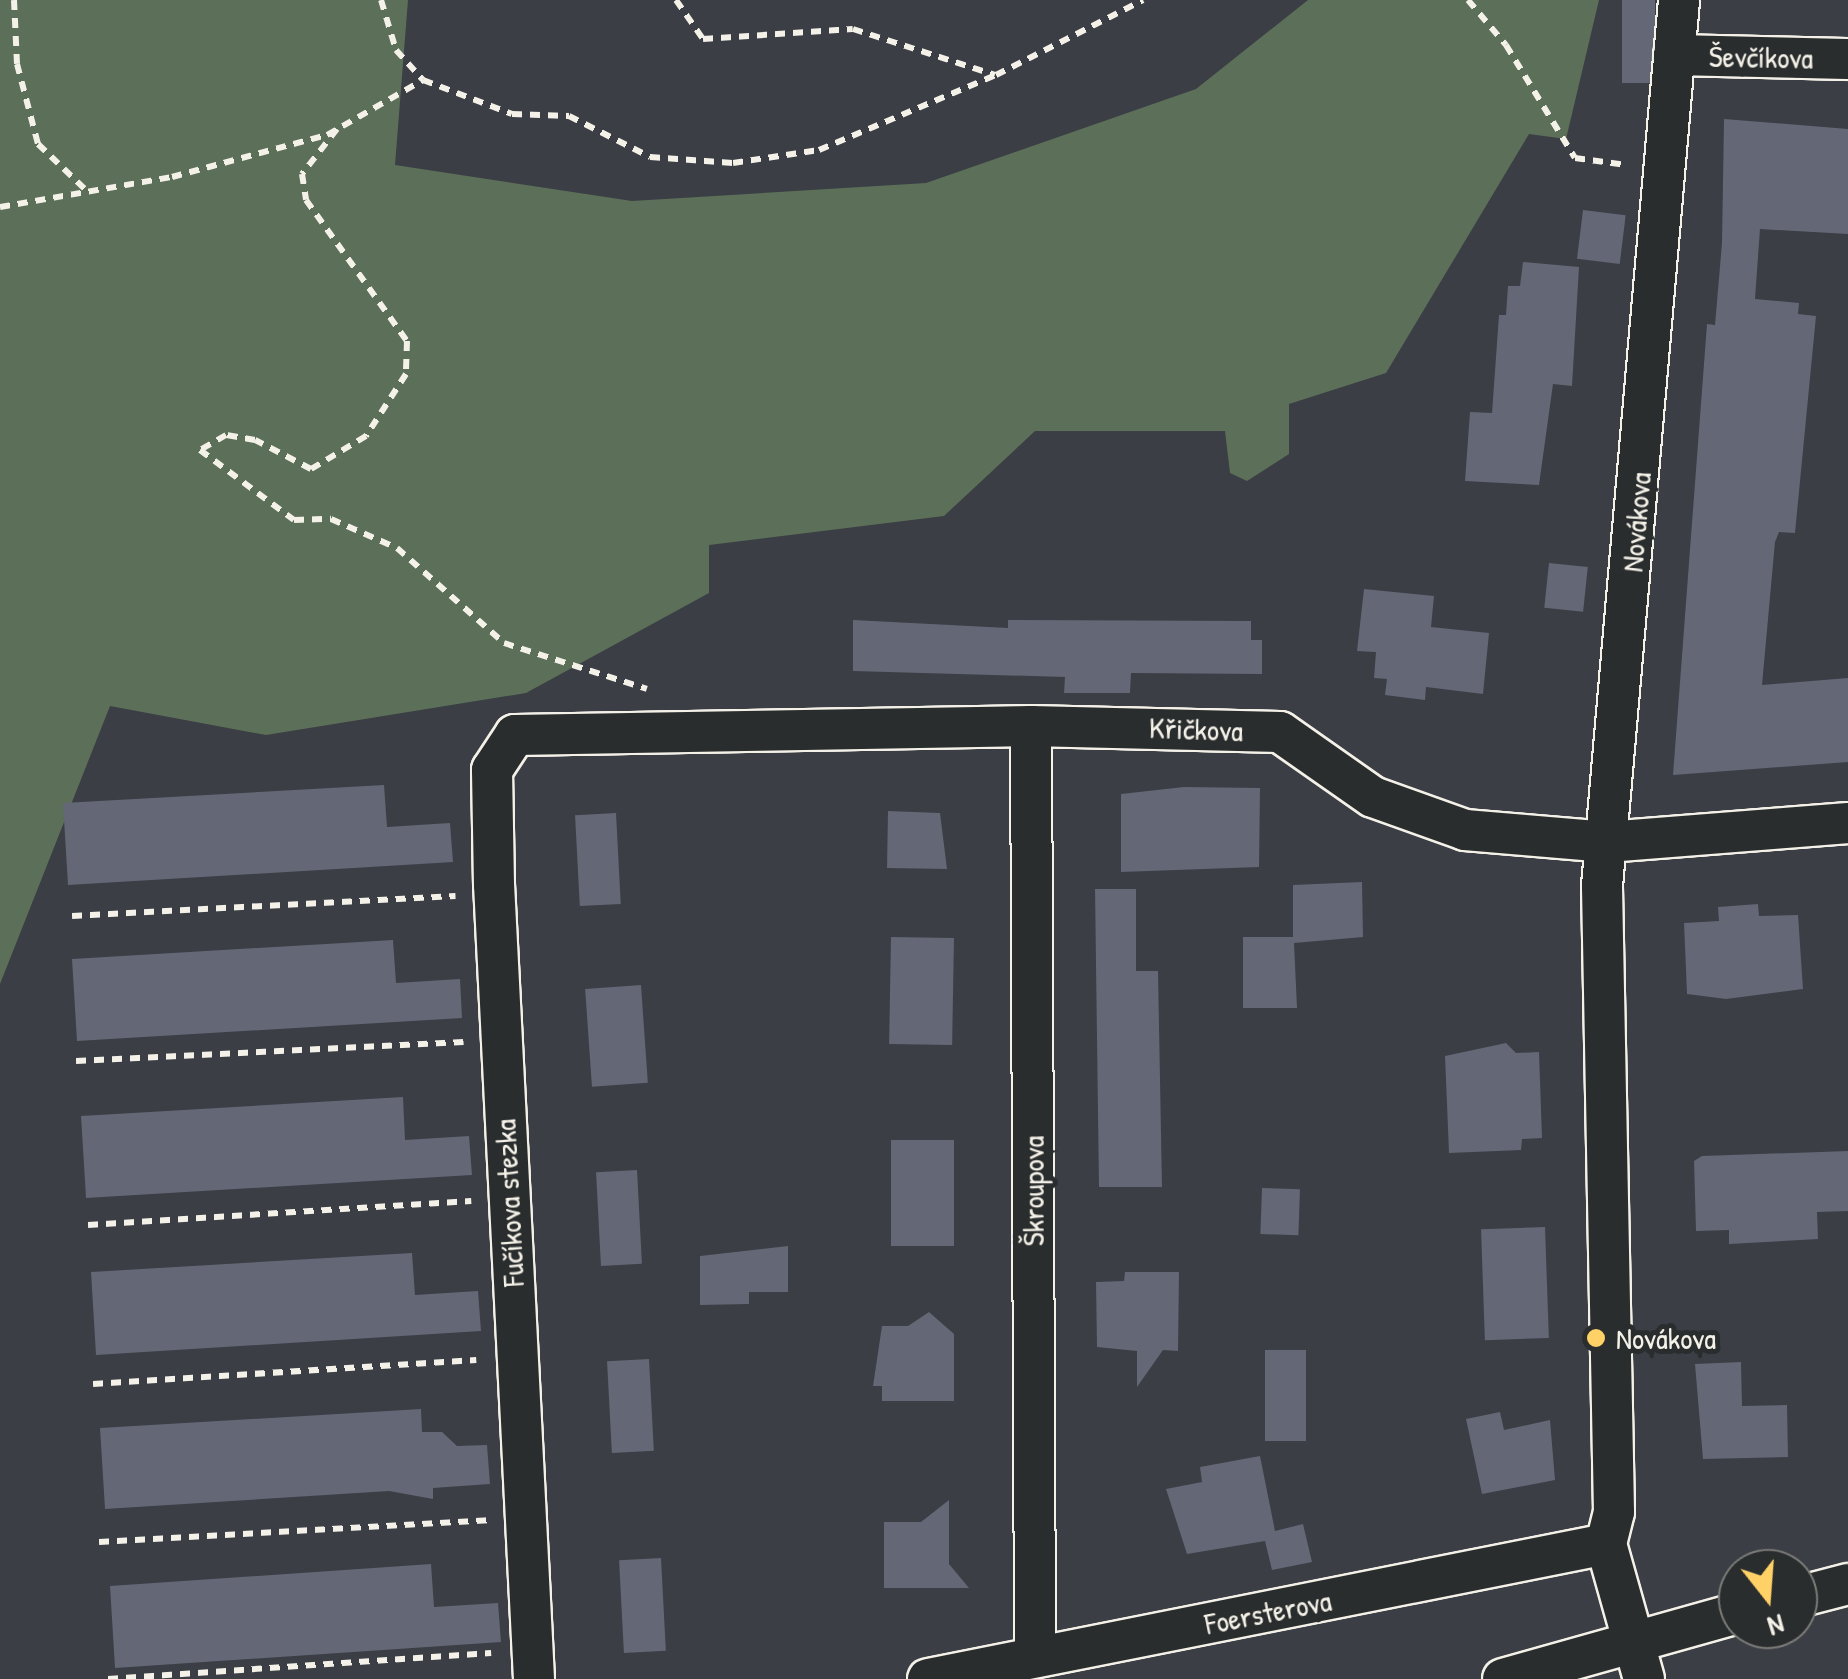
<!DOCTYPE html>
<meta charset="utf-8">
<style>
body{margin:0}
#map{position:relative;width:1848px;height:1679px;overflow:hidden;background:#3b3e44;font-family:"Patrick Hand",sans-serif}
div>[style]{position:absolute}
.green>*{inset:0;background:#5c6f59}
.building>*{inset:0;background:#646776;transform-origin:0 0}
.path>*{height:6px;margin-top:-3px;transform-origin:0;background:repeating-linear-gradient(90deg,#f4f1e8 0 10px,transparent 0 18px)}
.roads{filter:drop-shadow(2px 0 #f4f1e8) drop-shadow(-2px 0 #f4f1e8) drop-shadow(0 2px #f4f1e8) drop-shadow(0 -2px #f4f1e8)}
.minor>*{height:40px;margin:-20px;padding:0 20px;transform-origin:20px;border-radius:20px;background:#2a2d2e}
.dots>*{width:28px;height:28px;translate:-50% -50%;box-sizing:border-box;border:5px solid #2a2d2e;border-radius:50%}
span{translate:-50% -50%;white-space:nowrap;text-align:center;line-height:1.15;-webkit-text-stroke:10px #2a2d2e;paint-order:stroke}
.street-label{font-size:30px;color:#f4f1e8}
.poi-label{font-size:30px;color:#f4f1e8}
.left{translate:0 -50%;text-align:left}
.north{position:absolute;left:1718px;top:1549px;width:100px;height:100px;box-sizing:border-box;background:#2a2d2e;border:2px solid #7b7b78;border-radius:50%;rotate:163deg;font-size:28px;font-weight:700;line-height:40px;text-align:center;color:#f4f1e8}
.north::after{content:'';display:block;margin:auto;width:35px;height:45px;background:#ffd166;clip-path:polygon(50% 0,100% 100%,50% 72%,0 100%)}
</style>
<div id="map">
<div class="green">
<i style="clip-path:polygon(0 0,408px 0,395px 165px,632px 201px,926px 183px,1196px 89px,1308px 0,1599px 0,1566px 139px,1529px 134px,1386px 373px,1289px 404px,1289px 454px,1247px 481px,1230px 473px,1225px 431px,1035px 431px,944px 516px,709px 545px,709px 593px,526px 693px,266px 735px,110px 706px,0 984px)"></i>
</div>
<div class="building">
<i style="left:1622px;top:0;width:33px;height:83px"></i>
<i style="clip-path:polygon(1724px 119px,1848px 129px,1848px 234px,1760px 229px,1755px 299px,1799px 303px,1798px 314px,1816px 316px,1795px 533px,1779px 532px,1775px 542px,1762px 685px,1848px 678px,1848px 762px,1673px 775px,1707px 324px,1715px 325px,1722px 243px)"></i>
<i style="left:1583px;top:210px;width:43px;height:49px;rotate:7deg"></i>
<i style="clip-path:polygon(1523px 262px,1579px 267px,1572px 386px,1553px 384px,1539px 485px,1465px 481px,1470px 412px,1492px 413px,1499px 315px,1506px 315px,1508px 286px,1520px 286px)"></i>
<i style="left:1549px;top:563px;width:39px;height:45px;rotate:6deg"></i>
<i style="clip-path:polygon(1364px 589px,1434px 596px,1431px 627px,1489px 633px,1483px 694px,1426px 687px,1425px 700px,1385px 695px,1387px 679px,1374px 678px,1376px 652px,1357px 651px)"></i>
<i style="clip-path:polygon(853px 620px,1008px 628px,1008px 620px,1251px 621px,1251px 640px,1262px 640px,1262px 674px,1131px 673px,1130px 693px,1064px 693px,1065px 677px,853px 671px)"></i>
<i style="clip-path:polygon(384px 785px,387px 827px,450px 823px,453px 862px,68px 885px,63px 803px)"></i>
<i style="clip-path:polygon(1184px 787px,1260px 788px,1259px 867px,1121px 872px,1121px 794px)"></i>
<i style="clip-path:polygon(888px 811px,940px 813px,947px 869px,887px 868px)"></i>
<i style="left:616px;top:813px;width:91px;height:41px;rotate:87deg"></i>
<i style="clip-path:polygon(1362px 882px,1363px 937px,1294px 943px,1297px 1008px,1243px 1008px,1243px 937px,1293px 937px,1293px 885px)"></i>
<i style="clip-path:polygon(1095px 889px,1136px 889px,1136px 971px,1158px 971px,1162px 1187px,1099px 1187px)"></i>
<i style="clip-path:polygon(1758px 904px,1759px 916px,1798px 915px,1803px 989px,1726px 999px,1687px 994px,1684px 923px,1719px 921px,1718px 907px)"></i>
<i style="left:891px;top:937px;width:63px;height:107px;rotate:1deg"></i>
<i style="clip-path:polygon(393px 940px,396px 983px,460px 979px,462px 1018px,77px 1041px,72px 959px)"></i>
<i style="left:641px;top:985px;width:98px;height:56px;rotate:86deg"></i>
<i style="clip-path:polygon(1506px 1043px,1516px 1053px,1539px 1052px,1542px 1138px,1522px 1139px,1521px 1150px,1449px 1153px,1445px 1056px)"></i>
<i style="clip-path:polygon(403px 1097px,405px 1140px,469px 1136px,472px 1175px,86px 1198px,81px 1116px)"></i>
<i style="left:891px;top:1140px;width:63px;height:106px"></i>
<i style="clip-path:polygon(1848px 1151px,1848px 1211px,1817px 1212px,1818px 1239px,1729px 1244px,1729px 1230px,1696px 1231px,1694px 1161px,1702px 1156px)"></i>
<i style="left:637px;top:1170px;width:94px;height:41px;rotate:87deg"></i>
<i style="left:1262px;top:1188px;width:38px;height:46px;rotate:2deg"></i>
<i style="left:1545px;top:1227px;width:111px;height:64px;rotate:88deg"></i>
<i style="clip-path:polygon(788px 1246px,788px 1292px,749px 1292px,749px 1304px,700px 1305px,700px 1256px)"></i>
<i style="clip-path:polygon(412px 1253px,415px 1295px,478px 1291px,481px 1331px,96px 1355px,91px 1272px)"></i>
<i style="clip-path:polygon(1125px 1272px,1179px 1272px,1178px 1351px,1163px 1350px,1137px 1387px,1137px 1351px,1097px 1347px,1096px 1282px,1124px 1281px)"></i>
<i style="clip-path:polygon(929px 1312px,954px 1334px,954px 1401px,882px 1401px,882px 1386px,873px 1386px,882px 1326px,908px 1326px)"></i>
<i style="left:1265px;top:1350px;width:41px;height:91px"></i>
<i style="left:649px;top:1359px;width:92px;height:42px;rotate:87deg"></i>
<i style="clip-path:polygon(1741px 1362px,1742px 1406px,1787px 1405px,1788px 1457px,1703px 1459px,1695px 1364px)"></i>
<i style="clip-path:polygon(421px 1409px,422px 1432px,442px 1432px,457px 1446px,487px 1445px,490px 1484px,433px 1488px,433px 1499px,389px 1491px,105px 1509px,100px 1428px)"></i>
<i style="clip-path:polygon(1500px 1412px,1504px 1430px,1550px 1420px,1555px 1480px,1482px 1494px,1466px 1419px)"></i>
<i style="clip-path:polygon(1260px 1456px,1275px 1531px,1303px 1524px,1312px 1562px,1272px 1570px,1265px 1541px,1187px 1554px,1166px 1489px,1202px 1482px,1200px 1467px)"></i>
<i style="clip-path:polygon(949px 1500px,949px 1564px,969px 1588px,884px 1588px,884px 1522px,921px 1522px)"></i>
<i style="left:661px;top:1558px;width:93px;height:42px;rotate:87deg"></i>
<i style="clip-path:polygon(431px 1564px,434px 1607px,498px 1603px,501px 1642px,115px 1668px,110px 1586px)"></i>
</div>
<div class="path">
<i style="left:14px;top:0;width:64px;rotate:87.3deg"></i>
<i style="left:17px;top:64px;width:83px;rotate:75.3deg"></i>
<i style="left:38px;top:144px;width:68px;rotate:43.8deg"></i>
<i style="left:381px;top:0;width:52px;rotate:73.3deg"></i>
<i style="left:396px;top:50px;width:40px;rotate:48deg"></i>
<i style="left:423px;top:80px;width:95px;rotate:20.9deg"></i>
<i style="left:512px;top:114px;width:57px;rotate:2deg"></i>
<i style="left:569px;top:116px;width:91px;rotate:26.8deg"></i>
<i style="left:650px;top:157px;width:83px;rotate:4.1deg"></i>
<i style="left:733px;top:163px;width:87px;rotate:-8.6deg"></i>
<i style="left:819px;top:150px;width:192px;rotate:-23deg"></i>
<i style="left:996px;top:75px;width:165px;rotate:-27deg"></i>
<i style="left:676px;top:0;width:47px;rotate:55.3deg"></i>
<i style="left:703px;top:39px;width:150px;rotate:-3.8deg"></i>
<i style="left:853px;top:29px;width:149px;rotate:17.9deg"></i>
<i style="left:1468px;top:0;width:59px;rotate:49.8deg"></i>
<i style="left:1506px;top:45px;width:132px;rotate:58.6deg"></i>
<i style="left:1575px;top:158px;width:52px;rotate:7.7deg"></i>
<i style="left:337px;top:129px;width:57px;rotate:127.9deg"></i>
<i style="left:302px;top:174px;width:26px;rotate:81deg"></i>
<i style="left:306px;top:200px;width:173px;rotate:54.4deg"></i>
<i style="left:407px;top:341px;width:33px;rotate:92deg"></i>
<i style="left:406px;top:374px;width:74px;rotate:122.8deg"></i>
<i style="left:366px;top:436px;width:64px;rotate:149deg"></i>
<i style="left:311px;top:469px;width:63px;rotate:-152.6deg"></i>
<i style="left:255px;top:440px;width:29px;rotate:-170deg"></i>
<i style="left:226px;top:435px;width:30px;rotate:150deg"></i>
<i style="left:200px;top:450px;width:117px;rotate:36.7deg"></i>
<i style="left:294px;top:520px;width:37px;rotate:-2deg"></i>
<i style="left:331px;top:519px;width:72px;rotate:23.7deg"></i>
<i style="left:397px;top:548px;width:143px;rotate:41.6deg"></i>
<i style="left:504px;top:643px;width:150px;rotate:17.8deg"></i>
<i style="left:0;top:207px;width:175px;rotate:-9.9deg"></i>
<i style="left:172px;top:177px;width:161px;rotate:-15.2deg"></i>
<i style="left:327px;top:135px;width:111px;rotate:-29.8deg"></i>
<i style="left:72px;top:916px;width:384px;rotate:-3deg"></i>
<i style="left:76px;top:1061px;width:388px;rotate:-2.8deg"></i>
<i style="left:88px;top:1225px;width:384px;rotate:-3.6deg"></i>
<i style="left:93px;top:1384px;width:384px;rotate:-3.6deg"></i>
<i style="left:99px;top:1542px;width:390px;rotate:-3.2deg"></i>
<i style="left:108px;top:1679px;width:384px;rotate:-3.9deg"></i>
</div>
<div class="roads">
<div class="minor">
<i style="left:1674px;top:55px;width:174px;rotate:1.3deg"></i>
<i style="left:1031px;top:726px;width:931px;rotate:89.75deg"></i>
<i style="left:1798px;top:1597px;width:52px;rotate:-14.6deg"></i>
<i style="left:534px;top:1679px;width:795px;rotate:-92.88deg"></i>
<i style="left:494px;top:885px;width:115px;rotate:-91deg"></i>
<i style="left:492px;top:770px;width:42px;rotate:-56.7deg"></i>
<i style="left:515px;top:735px;width:516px;rotate:-1deg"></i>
<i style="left:1031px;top:726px;width:249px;rotate:1.4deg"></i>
<i style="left:1280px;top:732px;width:113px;rotate:35deg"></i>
<i style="left:1373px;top:797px;width:98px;rotate:19.7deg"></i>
<i style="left:1465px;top:830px;width:143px;rotate:4.8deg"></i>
<i style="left:1607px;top:842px;width:242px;rotate:-4.5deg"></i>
<i style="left:928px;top:1679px;width:691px;rotate:-11.26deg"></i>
<i style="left:1503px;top:1679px;width:244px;rotate:-15.7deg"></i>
<i style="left:1644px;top:1679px;width:140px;rotate:-105.7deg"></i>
<i style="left:1606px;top:1544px;width:33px;rotate:-76deg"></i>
<i style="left:1614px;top:1512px;width:626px;rotate:-91.1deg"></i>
<i style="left:1602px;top:886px;width:889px;rotate:-85.03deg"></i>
</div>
</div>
<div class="dots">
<i style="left:1596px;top:1338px;background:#ffd166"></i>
</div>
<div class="street-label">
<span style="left:1761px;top:57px;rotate:1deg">Ševčíkova</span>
<span style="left:1636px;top:522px;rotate:-85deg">Novákova</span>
<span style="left:1196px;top:729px;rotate:2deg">Křičkova</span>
<span style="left:1033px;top:1191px;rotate:-90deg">Škroupova</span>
<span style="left:509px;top:1203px;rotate:-93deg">Fučíkova stezka</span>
<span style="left:1268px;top:1612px;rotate:-11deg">Foersterova</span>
</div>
<div class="poi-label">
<span class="left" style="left:1616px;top:1338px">Novákova</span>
</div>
<div class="north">N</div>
</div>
